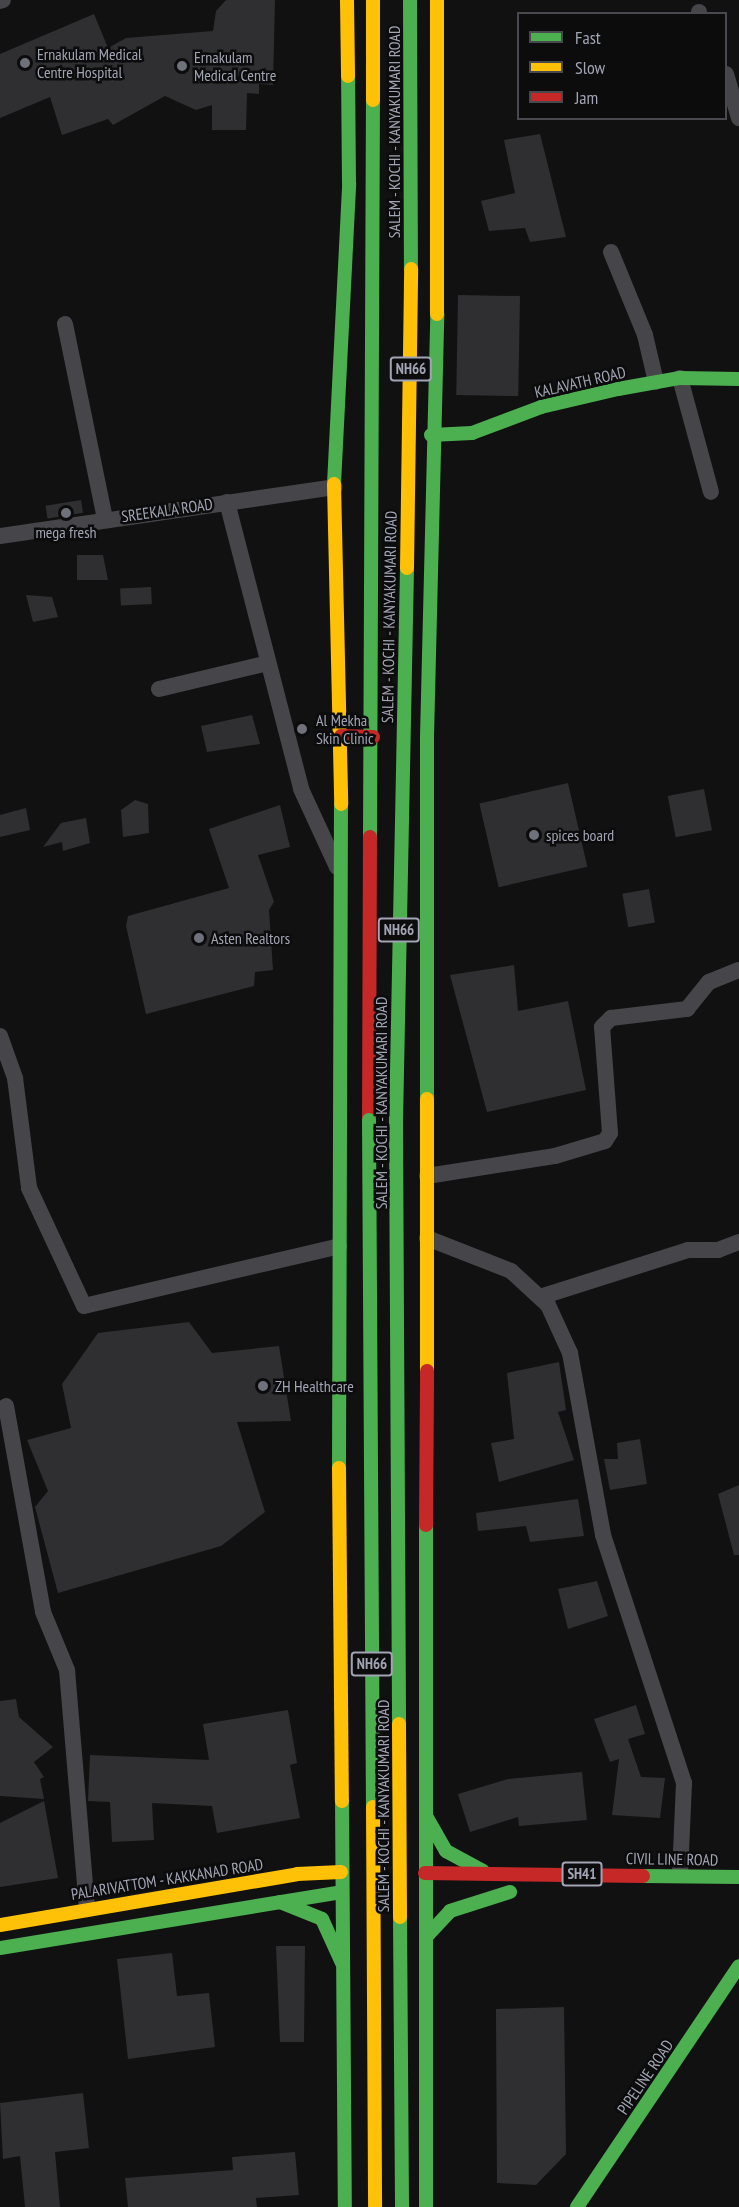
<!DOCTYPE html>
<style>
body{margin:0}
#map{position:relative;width:739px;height:2207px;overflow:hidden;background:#111112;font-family:"PT Sans Narrow",sans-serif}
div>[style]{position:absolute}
.building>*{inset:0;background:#2f2f31;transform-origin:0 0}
.street>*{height:16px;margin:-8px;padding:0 8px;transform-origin:8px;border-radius:8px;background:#46464a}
.fast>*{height:14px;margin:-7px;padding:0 7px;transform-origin:7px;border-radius:7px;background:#4caf50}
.slow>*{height:14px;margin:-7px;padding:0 7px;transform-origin:7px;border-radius:7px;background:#ffc107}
.jam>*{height:14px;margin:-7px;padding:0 7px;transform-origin:7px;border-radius:7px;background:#c62828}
.fast-bridge>*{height:14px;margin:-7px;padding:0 7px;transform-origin:7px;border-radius:7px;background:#4caf50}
.slow-bridge>*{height:14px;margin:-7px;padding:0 7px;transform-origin:7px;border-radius:7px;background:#ffc107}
.dots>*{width:16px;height:16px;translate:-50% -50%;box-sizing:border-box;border:3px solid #0c0c0d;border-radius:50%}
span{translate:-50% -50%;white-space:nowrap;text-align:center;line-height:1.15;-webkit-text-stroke:5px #0c0c0d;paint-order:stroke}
.shield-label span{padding:2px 4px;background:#0c0c0d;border:2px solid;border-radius:4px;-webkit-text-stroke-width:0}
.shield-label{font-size:15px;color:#a1a4b3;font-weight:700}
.poi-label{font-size:16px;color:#a1a4b3}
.left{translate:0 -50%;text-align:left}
.street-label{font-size:16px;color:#a1a4b3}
.legend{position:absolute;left:517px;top:12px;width:210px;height:108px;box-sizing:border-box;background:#0c0c0d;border:2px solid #48494f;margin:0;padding:8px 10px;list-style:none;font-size:18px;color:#a1a4b3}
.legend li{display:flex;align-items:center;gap:12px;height:30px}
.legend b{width:30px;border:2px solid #48494f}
</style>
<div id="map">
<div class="building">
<i style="clip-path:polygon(226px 0,275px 0,273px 85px,259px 84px,259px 94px,247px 93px,246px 130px,212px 130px,212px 105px,196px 110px,165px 96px,113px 125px,108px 119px,62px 135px,50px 97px,0 118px,0 54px,94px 14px,108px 48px,126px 38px,213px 31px,216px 11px)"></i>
<i style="clip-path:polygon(540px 134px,566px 237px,530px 242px,525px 228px,489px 231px,481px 201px,515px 193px,504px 140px)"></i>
<i style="left:458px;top:295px;width:62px;height:100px;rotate:1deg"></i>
<i style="left:81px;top:500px;width:13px;height:36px;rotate:81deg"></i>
<i style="clip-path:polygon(77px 555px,103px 555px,108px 580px,77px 580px)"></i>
<i style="left:151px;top:587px;width:17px;height:31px;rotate:87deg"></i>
<i style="clip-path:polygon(26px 595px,52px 597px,58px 617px,33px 622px)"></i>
<i style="clip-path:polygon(252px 715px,260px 744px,207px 752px,201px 726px)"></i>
<i style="left:568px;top:783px;width:86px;height:91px;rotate:77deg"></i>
<i style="left:704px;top:789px;width:42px;height:37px;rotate:79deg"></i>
<i style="clip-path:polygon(135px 800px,148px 804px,149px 833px,123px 837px,121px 810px)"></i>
<i style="clip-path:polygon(280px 805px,290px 847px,258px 855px,274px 902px,269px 910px,273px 970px,255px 972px,254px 986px,146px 1014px,126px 926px,128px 916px,229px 888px,209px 829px)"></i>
<i style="clip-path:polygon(26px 808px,30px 830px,0 837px,0 815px)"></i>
<i style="clip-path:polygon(86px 818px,90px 843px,63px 851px,62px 842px,43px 847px,61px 823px)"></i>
<i style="left:649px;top:889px;width:34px;height:27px;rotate:80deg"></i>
<i style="clip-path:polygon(514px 965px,518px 1011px,568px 1001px,586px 1090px,487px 1112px,450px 975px)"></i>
<i style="clip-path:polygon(189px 1322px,212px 1353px,279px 1346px,291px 1421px,237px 1422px,265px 1512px,221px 1546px,58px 1593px,35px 1507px,48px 1491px,27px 1440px,71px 1428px,62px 1384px,98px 1333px)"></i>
<i style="clip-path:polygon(559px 1362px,566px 1410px,558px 1412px,574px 1460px,499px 1482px,491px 1443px,514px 1439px,507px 1373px)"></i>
<i style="clip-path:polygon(640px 1439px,647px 1484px,610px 1490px,604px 1459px,618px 1459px,617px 1443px)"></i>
<i style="clip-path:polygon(739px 1485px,739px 1555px,734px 1555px,718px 1494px)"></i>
<i style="clip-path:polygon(578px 1499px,584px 1536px,530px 1542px,526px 1526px,478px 1531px,476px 1513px)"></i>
<i style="clip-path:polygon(597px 1581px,608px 1616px,568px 1629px,558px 1589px)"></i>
<i style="clip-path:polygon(16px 1699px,19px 1717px,53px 1747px,34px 1762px,44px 1777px,40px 1779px,44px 1799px,0 1796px,0 1701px)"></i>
<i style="clip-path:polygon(636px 1705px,645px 1734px,628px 1739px,641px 1777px,665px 1778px,660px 1818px,612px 1815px,619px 1759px,610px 1762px,594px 1719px)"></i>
<i style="clip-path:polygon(288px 1710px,297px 1763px,290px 1765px,300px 1818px,217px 1833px,212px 1806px,152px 1803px,154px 1840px,112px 1842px,110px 1802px,88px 1801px,90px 1755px,209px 1760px,203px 1724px)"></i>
<i style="clip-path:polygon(582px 1772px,587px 1820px,519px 1826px,518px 1817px,470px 1832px,458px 1794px,508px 1779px)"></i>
<i style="clip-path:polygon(44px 1801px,58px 1878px,0 1887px,0 1823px)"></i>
<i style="clip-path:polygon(276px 1946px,305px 1946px,304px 2042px,280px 2042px)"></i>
<i style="clip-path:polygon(172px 1953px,177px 1996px,209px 1993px,215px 2047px,128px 2059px,117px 1959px)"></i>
<i style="clip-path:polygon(564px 2007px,566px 2154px,536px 2185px,497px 2183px,496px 2009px)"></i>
<i style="clip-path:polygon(83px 2093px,89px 2148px,55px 2152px,60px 2207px,25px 2207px,20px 2156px,3px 2159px,0 2103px)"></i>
<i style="clip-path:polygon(295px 2152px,299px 2195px,256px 2198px,257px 2207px,128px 2207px,125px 2178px,233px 2170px,232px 2157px)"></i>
</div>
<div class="street">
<i style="left:0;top:1px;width:3px;rotate:-18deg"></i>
<i style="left:699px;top:12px;width:2px;rotate:90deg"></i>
<i style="left:726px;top:74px;width:46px;rotate:73.5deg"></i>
<i style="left:611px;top:252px;width:90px;rotate:67.7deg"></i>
<i style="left:645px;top:335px;width:48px;rotate:76.8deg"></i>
<i style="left:65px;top:324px;width:199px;rotate:78.4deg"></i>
<i style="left:680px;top:378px;width:118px;rotate:74.8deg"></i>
<i style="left:227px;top:502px;width:296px;rotate:75.5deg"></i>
<i style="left:301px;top:789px;width:86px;rotate:65.2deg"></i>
<i style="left:0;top:536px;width:338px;rotate:-8.3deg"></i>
<i style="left:159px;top:689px;width:112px;rotate:-13.4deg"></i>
<i style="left:0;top:1036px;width:45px;rotate:70.3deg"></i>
<i style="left:15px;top:1078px;width:111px;rotate:82.7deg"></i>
<i style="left:29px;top:1188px;width:130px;rotate:65deg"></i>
<i style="left:84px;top:1306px;width:262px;rotate:-13.2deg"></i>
<i style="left:427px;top:1176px;width:130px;rotate:-8.9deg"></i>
<i style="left:555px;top:1156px;width:52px;rotate:-16.7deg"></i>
<i style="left:605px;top:1141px;width:9px;rotate:-58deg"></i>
<i style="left:610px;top:1133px;width:106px;rotate:-94.3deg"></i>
<i style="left:602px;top:1027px;width:13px;rotate:-45deg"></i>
<i style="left:611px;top:1018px;width:77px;rotate:-6.8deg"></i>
<i style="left:687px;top:1009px;width:35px;rotate:-51deg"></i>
<i style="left:709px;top:982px;width:32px;rotate:-22deg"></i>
<i style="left:427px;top:1238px;width:90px;rotate:21.4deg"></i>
<i style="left:511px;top:1271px;width:50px;rotate:42.6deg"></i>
<i style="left:548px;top:1305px;width:53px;rotate:65.4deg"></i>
<i style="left:570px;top:1353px;width:185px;rotate:79.7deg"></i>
<i style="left:603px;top:1535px;width:261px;rotate:71.9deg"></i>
<i style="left:684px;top:1783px;width:92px;rotate:92.5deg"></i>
<i style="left:540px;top:1297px;width:155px;rotate:-17.6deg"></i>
<i style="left:688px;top:1250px;width:30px"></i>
<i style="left:718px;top:1250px;width:22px;rotate:-21deg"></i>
<i style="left:6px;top:1406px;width:209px;rotate:79.8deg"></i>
<i style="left:43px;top:1612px;width:63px;rotate:67.5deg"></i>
<i style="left:67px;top:1670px;width:240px;rotate:85.2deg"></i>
</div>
<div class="fast">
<i style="left:410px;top:0;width:269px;rotate:89.8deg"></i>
<i style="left:431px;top:435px;width:41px;rotate:-2.8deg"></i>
<i style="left:472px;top:433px;width:74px;rotate:-20.6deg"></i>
<i style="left:541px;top:407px;width:79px;rotate:-13.2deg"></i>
<i style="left:618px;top:389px;width:63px;rotate:-10.1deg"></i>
<i style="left:680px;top:378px;width:59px;rotate:1deg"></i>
<i style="left:334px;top:484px;width:301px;rotate:-87.1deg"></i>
<i style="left:349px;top:183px;width:107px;rotate:-90.5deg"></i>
<i style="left:370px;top:837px;width:737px;rotate:-89.77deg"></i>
<i style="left:427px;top:1099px;width:362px;rotate:-90deg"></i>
<i style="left:427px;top:737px;width:423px;rotate:-88.6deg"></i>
<i style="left:396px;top:1122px;width:554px;rotate:-88.86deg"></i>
<i style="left:339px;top:1468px;width:664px;rotate:-89.83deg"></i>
<i style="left:342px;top:1801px;width:406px;rotate:89.6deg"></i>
<i style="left:426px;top:1816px;width:40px;rotate:60.3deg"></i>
<i style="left:446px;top:1851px;width:42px;rotate:28.4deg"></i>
<i style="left:643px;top:1876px;width:96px;rotate:0.6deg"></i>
<i style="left:280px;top:1902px;width:45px;rotate:22deg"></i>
<i style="left:322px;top:1919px;width:48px;rotate:65.6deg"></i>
<i style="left:426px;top:1937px;width:35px;rotate:-47deg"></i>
<i style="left:450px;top:1911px;width:63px;rotate:-17.6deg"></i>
<i style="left:0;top:1948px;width:346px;rotate:-9.3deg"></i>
<i style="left:426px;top:2207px;width:682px;rotate:-90deg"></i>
<i style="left:577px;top:2207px;width:290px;rotate:-56.1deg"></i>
</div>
<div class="slow">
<i style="left:347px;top:0;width:76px;rotate:89.2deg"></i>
<i style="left:437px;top:0;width:314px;rotate:90deg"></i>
<i style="left:373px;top:100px;width:100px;rotate:-90deg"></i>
<i style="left:334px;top:484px;width:320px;rotate:88.7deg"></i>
<i style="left:407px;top:568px;width:299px;rotate:-89.2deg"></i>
<i style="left:427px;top:1371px;width:272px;rotate:-90deg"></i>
<i style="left:339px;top:1468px;width:333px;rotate:89.5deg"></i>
<i style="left:0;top:1925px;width:301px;rotate:-9.7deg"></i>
<i style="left:297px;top:1874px;width:44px;rotate:-2.6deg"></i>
</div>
<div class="jam">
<i style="left:341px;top:736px;width:32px;rotate:2deg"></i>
<i style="left:369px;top:1120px;width:283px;rotate:-89.8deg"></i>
<i style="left:426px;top:1525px;width:154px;rotate:-89.6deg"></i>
<i style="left:425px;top:1873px;width:218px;rotate:0.8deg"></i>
</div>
<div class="fast-bridge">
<i style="left:369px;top:1120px;width:687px;rotate:89.67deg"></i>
<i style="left:396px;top:1122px;width:602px;rotate:89.71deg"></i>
<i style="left:400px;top:1917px;width:290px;rotate:89.6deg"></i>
</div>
<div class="slow-bridge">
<i style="left:399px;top:1724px;width:193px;rotate:89.7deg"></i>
<i style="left:373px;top:1807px;width:400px;rotate:89.7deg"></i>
</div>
<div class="dots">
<i style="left:25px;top:63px;background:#6f717b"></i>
<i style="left:182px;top:66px;background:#6f717b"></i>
<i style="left:66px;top:513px;background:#6f717b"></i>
<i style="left:302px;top:729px;background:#6f717b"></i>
<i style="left:534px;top:835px;background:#6f717b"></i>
<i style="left:199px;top:938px;background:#6f717b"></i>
<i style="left:263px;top:1386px;background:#6f717b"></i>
</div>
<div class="shield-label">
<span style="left:411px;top:369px">NH66</span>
<span style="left:399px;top:930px">NH66</span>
<span style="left:372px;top:1664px">NH66</span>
<span style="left:582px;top:1874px">SH41</span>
</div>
<div class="poi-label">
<span class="left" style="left:37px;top:63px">Ernakulam Medical<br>Centre Hospital</span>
<span class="left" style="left:194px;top:66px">Ernakulam<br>Medical Centre</span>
<span style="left:66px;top:532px">mega fresh</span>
<span class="left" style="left:316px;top:729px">Al Mekha<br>Skin Clinic</span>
<span class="left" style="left:546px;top:835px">spices board</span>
<span class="left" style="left:211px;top:938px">Asten Realtors</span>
<span class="left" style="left:275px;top:1386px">ZH Healthcare</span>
</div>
<div class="street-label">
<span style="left:394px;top:132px;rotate:-90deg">SALEM - KOCHI - KANYAKUMARI ROAD</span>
<span style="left:580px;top:382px;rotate:-13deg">KALAVATH ROAD</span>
<span style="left:167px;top:510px;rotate:-8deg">SREEKALA ROAD</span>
<span style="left:389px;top:617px;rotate:-89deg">SALEM - KOCHI - KANYAKUMARI ROAD</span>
<span style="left:381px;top:1103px;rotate:-90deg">SALEM - KOCHI - KANYAKUMARI ROAD</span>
<span style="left:383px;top:1806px;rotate:-90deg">SALEM - KOCHI - KANYAKUMARI ROAD</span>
<span style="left:672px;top:1859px;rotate:1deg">CIVIL LINE ROAD</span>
<span style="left:167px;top:1879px;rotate:-9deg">PALARIVATTOM - KAKKANAD ROAD</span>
<span style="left:645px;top:2077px;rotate:-56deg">PIPELINE ROAD</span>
</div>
<ul class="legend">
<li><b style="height:8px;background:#4caf50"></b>Fast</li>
<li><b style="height:8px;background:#ffc107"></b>Slow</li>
<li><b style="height:8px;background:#c62828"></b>Jam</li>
</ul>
</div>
